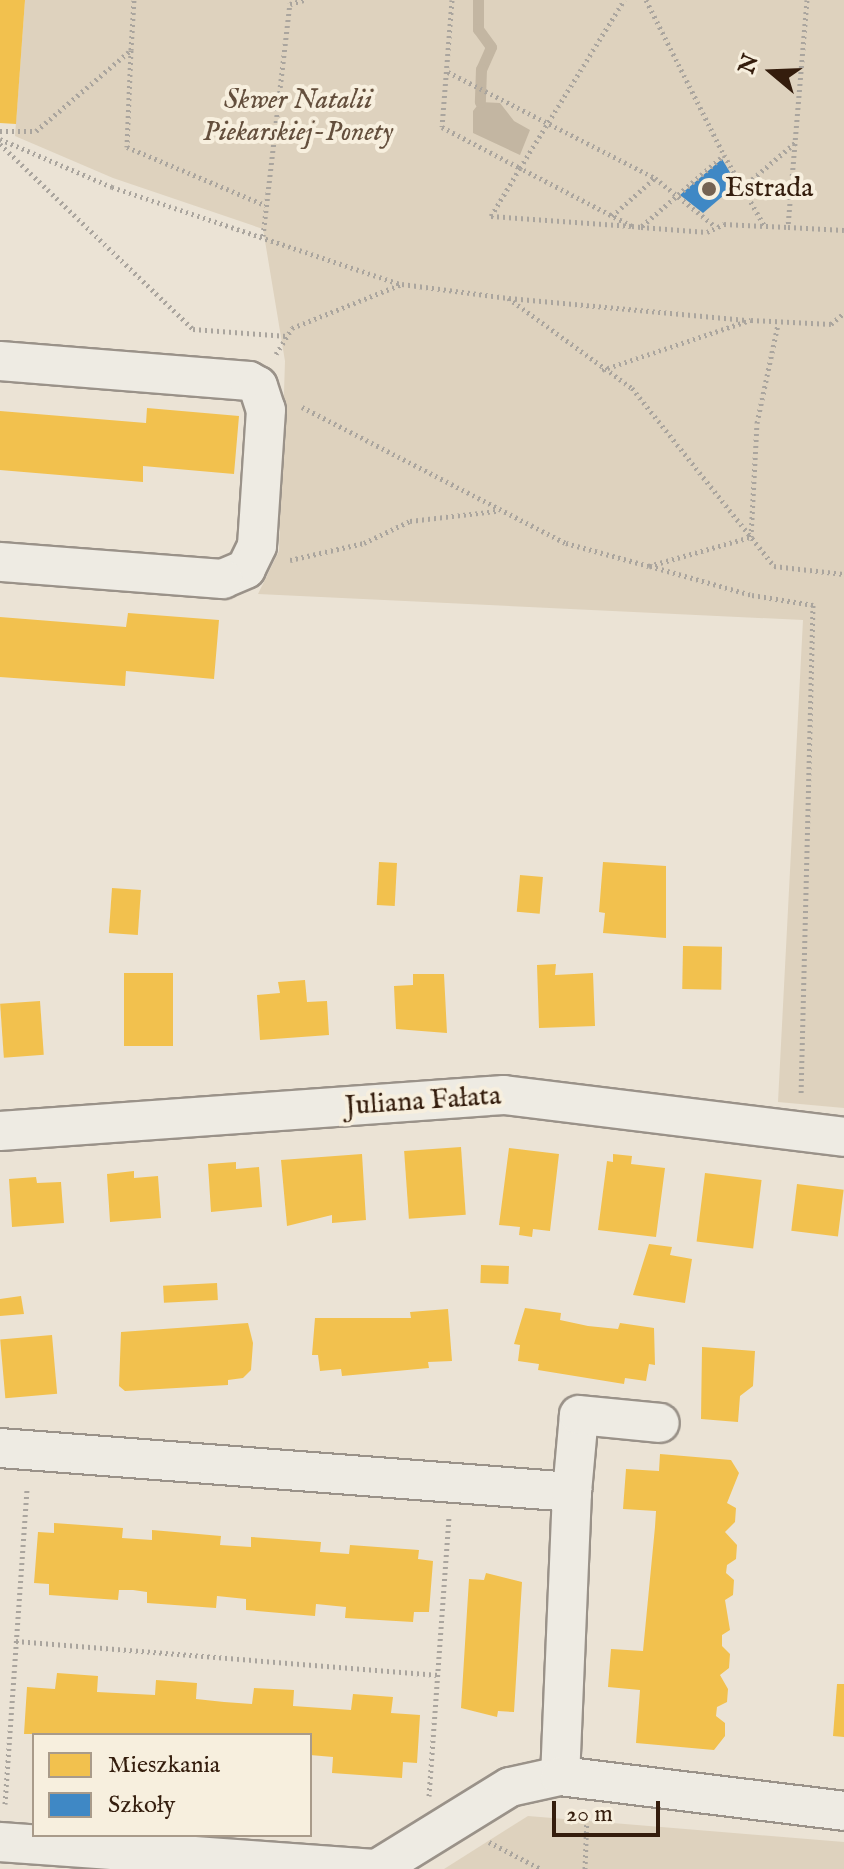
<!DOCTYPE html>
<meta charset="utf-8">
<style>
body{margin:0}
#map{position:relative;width:844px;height:1869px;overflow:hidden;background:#ebe3d5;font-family:"IM FELL English",serif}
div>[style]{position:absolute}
.green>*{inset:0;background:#ded2be}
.water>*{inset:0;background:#c3b6a2}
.homes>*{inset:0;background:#f2c14e;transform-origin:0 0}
.schools>*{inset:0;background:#3f88c5}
.stream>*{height:11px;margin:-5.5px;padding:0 5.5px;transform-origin:5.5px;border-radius:5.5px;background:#c3b6a2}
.path>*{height:5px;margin-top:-2.5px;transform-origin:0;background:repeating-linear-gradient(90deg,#aaa59e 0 2px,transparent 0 6px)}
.roads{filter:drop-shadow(2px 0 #9a9289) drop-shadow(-2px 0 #9a9289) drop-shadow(0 2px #9a9289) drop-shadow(0 -2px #9a9289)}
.minor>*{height:38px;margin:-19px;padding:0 19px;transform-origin:19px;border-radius:19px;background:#eeebe3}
.dots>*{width:22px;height:22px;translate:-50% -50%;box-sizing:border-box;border:4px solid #f7efde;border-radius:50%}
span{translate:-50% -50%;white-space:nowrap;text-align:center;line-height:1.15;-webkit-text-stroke:8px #f7efde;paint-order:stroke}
.park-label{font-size:28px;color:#644f3d;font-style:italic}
.poi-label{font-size:28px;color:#341d0d}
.left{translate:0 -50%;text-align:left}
.street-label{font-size:28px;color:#341d0d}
.legend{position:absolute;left:32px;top:1733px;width:280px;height:104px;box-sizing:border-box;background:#f7efde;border:2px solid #a99b8a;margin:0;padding:10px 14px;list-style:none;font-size:24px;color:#341d0d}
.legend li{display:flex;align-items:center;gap:16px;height:40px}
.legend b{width:40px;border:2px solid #a99b8a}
.north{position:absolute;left:732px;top:32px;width:80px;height:80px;-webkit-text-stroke:6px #f7efde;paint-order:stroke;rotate:289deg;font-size:22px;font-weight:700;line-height:32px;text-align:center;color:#341d0d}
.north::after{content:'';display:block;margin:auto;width:28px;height:36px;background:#341d0d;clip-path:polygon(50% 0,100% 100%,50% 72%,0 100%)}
.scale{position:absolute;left:552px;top:1801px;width:108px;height:36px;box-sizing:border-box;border:4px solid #341d0d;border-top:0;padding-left:10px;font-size:24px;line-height:28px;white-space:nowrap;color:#341d0d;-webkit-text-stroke:6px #f7efde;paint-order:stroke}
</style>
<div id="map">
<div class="green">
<i style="clip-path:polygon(25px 0,844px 0,844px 1108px,778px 1102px,803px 620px,258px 594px,279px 551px,285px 361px,263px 229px,113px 178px,15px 136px)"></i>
<i style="clip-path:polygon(528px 1816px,844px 1842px,844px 1869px,444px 1869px)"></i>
</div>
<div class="water">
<i style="clip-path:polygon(480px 102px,500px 103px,514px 121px,530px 130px,520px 155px,473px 133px,473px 111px)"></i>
</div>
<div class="homes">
<i style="clip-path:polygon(0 0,25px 0,16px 124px,0 123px)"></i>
<i style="clip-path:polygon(147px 408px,239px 416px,234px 474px,143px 466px,143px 482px,0 470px,0 411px,146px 423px)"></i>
<i style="clip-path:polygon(128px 613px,219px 620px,214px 679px,126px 671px,125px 686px,0 677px,0 617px,126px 627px)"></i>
<i style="left:379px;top:862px;width:18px;height:43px;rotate:3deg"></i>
<i style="clip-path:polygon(603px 862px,666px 866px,666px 938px,603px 933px,605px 913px,599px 912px)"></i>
<i style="left:520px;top:875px;width:23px;height:37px;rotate:5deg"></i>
<i style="left:112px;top:888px;width:29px;height:45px;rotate:4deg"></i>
<i style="left:683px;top:946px;width:39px;height:43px;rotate:1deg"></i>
<i style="clip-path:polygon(556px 964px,555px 975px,593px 973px,595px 1026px,539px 1028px,537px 965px)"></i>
<i style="left:124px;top:973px;width:49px;height:73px"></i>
<i style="clip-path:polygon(413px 974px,444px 974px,447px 1033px,396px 1029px,394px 986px,413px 985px)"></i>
<i style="clip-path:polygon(305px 980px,307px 1002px,327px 1001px,329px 1035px,260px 1040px,257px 995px,280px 993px,278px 982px)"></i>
<i style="left:40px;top:1001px;width:54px;height:40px;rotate:86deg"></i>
<i style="left:461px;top:1147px;width:68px;height:57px;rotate:86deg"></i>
<i style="clip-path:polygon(509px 1148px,559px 1154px,550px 1231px,533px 1229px,532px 1237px,519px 1235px,520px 1227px,499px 1225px)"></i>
<i style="clip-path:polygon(362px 1154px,366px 1220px,332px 1223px,332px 1215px,287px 1226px,281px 1160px)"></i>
<i style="clip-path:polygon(613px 1154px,632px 1156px,631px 1164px,665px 1168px,656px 1237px,598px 1230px,607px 1161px,613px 1162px)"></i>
<i style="clip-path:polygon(236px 1162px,236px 1169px,259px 1167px,262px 1207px,211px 1212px,208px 1164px)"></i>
<i style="clip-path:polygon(134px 1171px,134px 1178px,158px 1176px,161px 1218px,110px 1222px,107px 1174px)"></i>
<i style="left:705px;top:1173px;width:57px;height:69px;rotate:7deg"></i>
<i style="clip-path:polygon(36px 1177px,37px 1183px,61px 1182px,64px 1223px,12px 1227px,9px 1179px)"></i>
<i style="left:797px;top:1184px;width:47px;height:47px;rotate:7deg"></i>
<i style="clip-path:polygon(649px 1244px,672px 1247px,670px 1255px,692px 1259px,685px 1303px,633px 1295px)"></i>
<i style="left:481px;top:1265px;width:28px;height:18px;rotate:2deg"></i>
<i style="left:217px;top:1283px;width:17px;height:54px;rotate:87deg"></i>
<i style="clip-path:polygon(21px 1296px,24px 1314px,0 1316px,0 1299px)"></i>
<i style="clip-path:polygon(525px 1308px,561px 1313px,560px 1320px,588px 1326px,618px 1329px,620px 1323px,654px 1328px,655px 1365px,649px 1364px,646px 1381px,625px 1378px,624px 1384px,538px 1370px,539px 1364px,518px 1361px,520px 1345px,514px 1344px)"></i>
<i style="clip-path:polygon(448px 1309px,452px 1361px,428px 1362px,429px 1368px,342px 1376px,341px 1369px,320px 1371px,318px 1355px,312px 1355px,315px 1318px,411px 1318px,410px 1312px)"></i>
<i style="clip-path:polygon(248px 1323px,253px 1343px,251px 1370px,243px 1378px,228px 1380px,228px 1385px,125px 1391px,119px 1386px,121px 1332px)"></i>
<i style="left:52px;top:1335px;width:59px;height:52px;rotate:85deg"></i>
<i style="clip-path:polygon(702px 1347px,755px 1351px,753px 1386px,740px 1396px,738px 1422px,701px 1419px)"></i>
<i style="clip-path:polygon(660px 1454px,731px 1460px,739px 1473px,727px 1503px,736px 1508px,735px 1522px,725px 1532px,737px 1545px,736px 1559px,727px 1565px,726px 1573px,734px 1580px,733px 1595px,725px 1600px,730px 1630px,722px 1635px,722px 1646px,730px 1654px,729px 1668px,720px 1675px,728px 1689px,727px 1702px,717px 1707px,716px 1716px,725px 1723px,725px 1736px,714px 1750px,636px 1743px,640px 1690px,608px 1687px,611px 1649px,643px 1651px,655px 1527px,656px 1511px,623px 1509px,626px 1469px,659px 1471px)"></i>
<i style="clip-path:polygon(54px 1523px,123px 1528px,122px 1538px,152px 1540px,152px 1530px,221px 1536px,220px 1545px,251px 1547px,251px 1537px,321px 1542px,320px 1552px,349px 1554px,350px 1545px,419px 1550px,418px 1559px,433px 1561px,429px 1612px,414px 1612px,413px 1622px,345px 1618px,346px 1607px,316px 1604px,315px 1616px,246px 1610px,246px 1599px,217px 1596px,216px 1608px,147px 1603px,147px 1592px,133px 1590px,119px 1590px,118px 1600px,49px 1595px,49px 1584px,34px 1583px,38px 1532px,54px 1533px)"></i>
<i style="clip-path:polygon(486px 1573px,522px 1582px,514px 1712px,498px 1711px,497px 1717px,461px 1708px,469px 1579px,484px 1580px)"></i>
<i style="clip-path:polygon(57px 1673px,98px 1676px,97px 1692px,155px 1695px,156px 1680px,197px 1683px,196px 1699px,224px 1702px,252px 1704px,254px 1688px,294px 1690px,293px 1706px,351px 1710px,353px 1694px,393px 1697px,391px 1713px,420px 1715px,417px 1763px,403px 1762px,402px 1778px,332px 1773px,333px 1757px,310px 1755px,310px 1735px,24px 1734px,27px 1687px,55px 1689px)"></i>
<i style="clip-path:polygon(837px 1684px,844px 1684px,844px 1737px,833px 1736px)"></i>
</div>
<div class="schools">
<i style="clip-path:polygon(722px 159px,737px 184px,703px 213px,680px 195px)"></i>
</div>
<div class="stream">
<i style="left:478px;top:0;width:29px;rotate:90deg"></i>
<i style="left:478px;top:29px;width:22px;rotate:54deg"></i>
<i style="left:491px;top:47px;width:24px;rotate:114deg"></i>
<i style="left:481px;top:69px;width:33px;rotate:92deg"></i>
</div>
<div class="path">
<i style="left:452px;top:0;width:127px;rotate:94.5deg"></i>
<i style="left:442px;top:127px;width:88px;rotate:27.7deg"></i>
<i style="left:520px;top:168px;width:198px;rotate:-58.2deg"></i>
<i style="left:646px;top:0;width:174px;rotate:63.3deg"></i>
<i style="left:807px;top:0;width:228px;rotate:94.8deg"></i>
<i style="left:788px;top:227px;width:56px;rotate:3.1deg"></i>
<i style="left:131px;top:50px;width:97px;rotate:92.4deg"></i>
<i style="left:127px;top:147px;width:150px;rotate:22.8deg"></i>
<i style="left:448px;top:72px;width:233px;rotate:27.1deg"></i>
<i style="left:0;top:131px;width:36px"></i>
<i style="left:36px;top:131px;width:125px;rotate:-40.5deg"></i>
<i style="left:131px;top:50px;width:50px;rotate:-86.6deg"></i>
<i style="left:0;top:139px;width:122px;rotate:23.2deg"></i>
<i style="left:112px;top:187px;width:305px;rotate:18.6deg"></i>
<i style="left:0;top:144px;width:267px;rotate:43.8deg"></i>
<i style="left:193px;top:329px;width:94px;rotate:4.3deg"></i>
<i style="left:743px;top:187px;width:70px;rotate:-40.3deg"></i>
<i style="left:612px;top:216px;width:57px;rotate:-41.5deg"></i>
<i style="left:655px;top:178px;width:78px;rotate:38.8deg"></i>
<i style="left:632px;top:226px;width:126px;rotate:-152.6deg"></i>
<i style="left:520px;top:168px;width:56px;rotate:121.1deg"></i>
<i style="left:491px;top:216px;width:141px;rotate:4.1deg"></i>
<i style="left:632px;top:226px;width:9px;rotate:6deg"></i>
<i style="left:641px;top:227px;width:66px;rotate:4.3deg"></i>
<i style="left:707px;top:232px;width:19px;rotate:-25deg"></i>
<i style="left:724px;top:224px;width:64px;rotate:2.7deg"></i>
<i style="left:642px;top:226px;width:108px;rotate:-40.9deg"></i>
<i style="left:724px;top:155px;width:81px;rotate:60.3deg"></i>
<i style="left:263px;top:236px;width:234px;rotate:-83.4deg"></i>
<i style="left:290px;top:4px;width:15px;rotate:-16deg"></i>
<i style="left:509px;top:298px;width:238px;rotate:5.3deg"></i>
<i style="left:276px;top:354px;width:31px;rotate:-58deg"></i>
<i style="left:292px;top:328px;width:118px;rotate:-21.8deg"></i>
<i style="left:402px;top:284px;width:107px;rotate:7.5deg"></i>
<i style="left:508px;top:298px;width:153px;rotate:36deg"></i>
<i style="left:632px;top:388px;width:228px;rotate:51.4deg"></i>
<i style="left:774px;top:566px;width:70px;rotate:6.5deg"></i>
<i style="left:602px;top:370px;width:157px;rotate:-18.6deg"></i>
<i style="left:751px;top:320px;width:80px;rotate:2.9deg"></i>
<i style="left:831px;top:324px;width:17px;rotate:-40deg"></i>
<i style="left:302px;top:407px;width:297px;rotate:27.3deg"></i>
<i style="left:566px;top:543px;width:86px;rotate:15.5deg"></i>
<i style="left:649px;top:566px;width:106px;rotate:-15.9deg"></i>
<i style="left:751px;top:537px;width:114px;rotate:-87deg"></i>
<i style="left:757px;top:423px;width:101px;rotate:-78deg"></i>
<i style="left:290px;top:560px;width:76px;rotate:-12.9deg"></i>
<i style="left:364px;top:543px;width:51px;rotate:-25.6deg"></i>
<i style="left:410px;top:521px;width:88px;rotate:-6.6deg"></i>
<i style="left:650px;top:566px;width:106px;rotate:15.9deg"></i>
<i style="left:752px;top:595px;width:62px;rotate:9.3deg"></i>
<i style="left:813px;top:605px;width:489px;rotate:91.4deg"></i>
<i style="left:16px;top:1641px;width:424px;rotate:4.6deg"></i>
<i style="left:429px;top:1796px;width:279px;rotate:-85.9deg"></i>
<i style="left:5px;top:1804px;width:318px;rotate:-86deg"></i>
<i style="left:489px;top:1842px;width:59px;rotate:27.4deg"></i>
<i style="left:585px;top:1869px;width:55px;rotate:-87.9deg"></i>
</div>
<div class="roads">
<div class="minor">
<i style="left:0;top:361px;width:250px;rotate:4.6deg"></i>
<i style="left:249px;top:381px;width:10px;rotate:29deg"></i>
<i style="left:258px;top:386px;width:25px;rotate:72deg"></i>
<i style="left:266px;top:410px;width:136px;rotate:93.8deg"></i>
<i style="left:257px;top:546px;width:25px;rotate:116deg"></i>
<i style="left:246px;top:569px;width:25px;rotate:157deg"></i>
<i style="left:223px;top:579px;width:224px;rotate:-175.6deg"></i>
<i style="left:0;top:1131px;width:505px;rotate:-4.09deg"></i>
<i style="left:504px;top:1095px;width:343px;rotate:7deg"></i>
<i style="left:0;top:1448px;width:574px;rotate:4.4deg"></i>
<i style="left:572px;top:1492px;width:284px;rotate:92.4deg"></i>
<i style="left:572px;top:1492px;width:77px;rotate:-84.8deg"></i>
<i style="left:579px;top:1415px;width:81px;rotate:5.6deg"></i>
<i style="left:0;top:1842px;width:374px;rotate:4.1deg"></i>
<i style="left:377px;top:1869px;width:156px;rotate:-31.7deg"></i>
<i style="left:510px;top:1787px;width:51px;rotate:-12.4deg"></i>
<i style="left:560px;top:1776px;width:286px;rotate:7deg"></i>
</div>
</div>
<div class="dots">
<i style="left:709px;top:189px;background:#746253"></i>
</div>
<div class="park-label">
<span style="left:298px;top:117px">Skwer Natalii<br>Piekarskiej-Ponety</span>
</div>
<div class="poi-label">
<span class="left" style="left:725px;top:189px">Estrada</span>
</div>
<div class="street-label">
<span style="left:423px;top:1102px;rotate:-4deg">Juliana Fałata</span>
</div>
<ul class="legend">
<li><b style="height:22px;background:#f2c14e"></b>Mieszkania</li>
<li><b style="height:22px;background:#3f88c5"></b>Szkoły</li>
</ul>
<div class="north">N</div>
<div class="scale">20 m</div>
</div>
